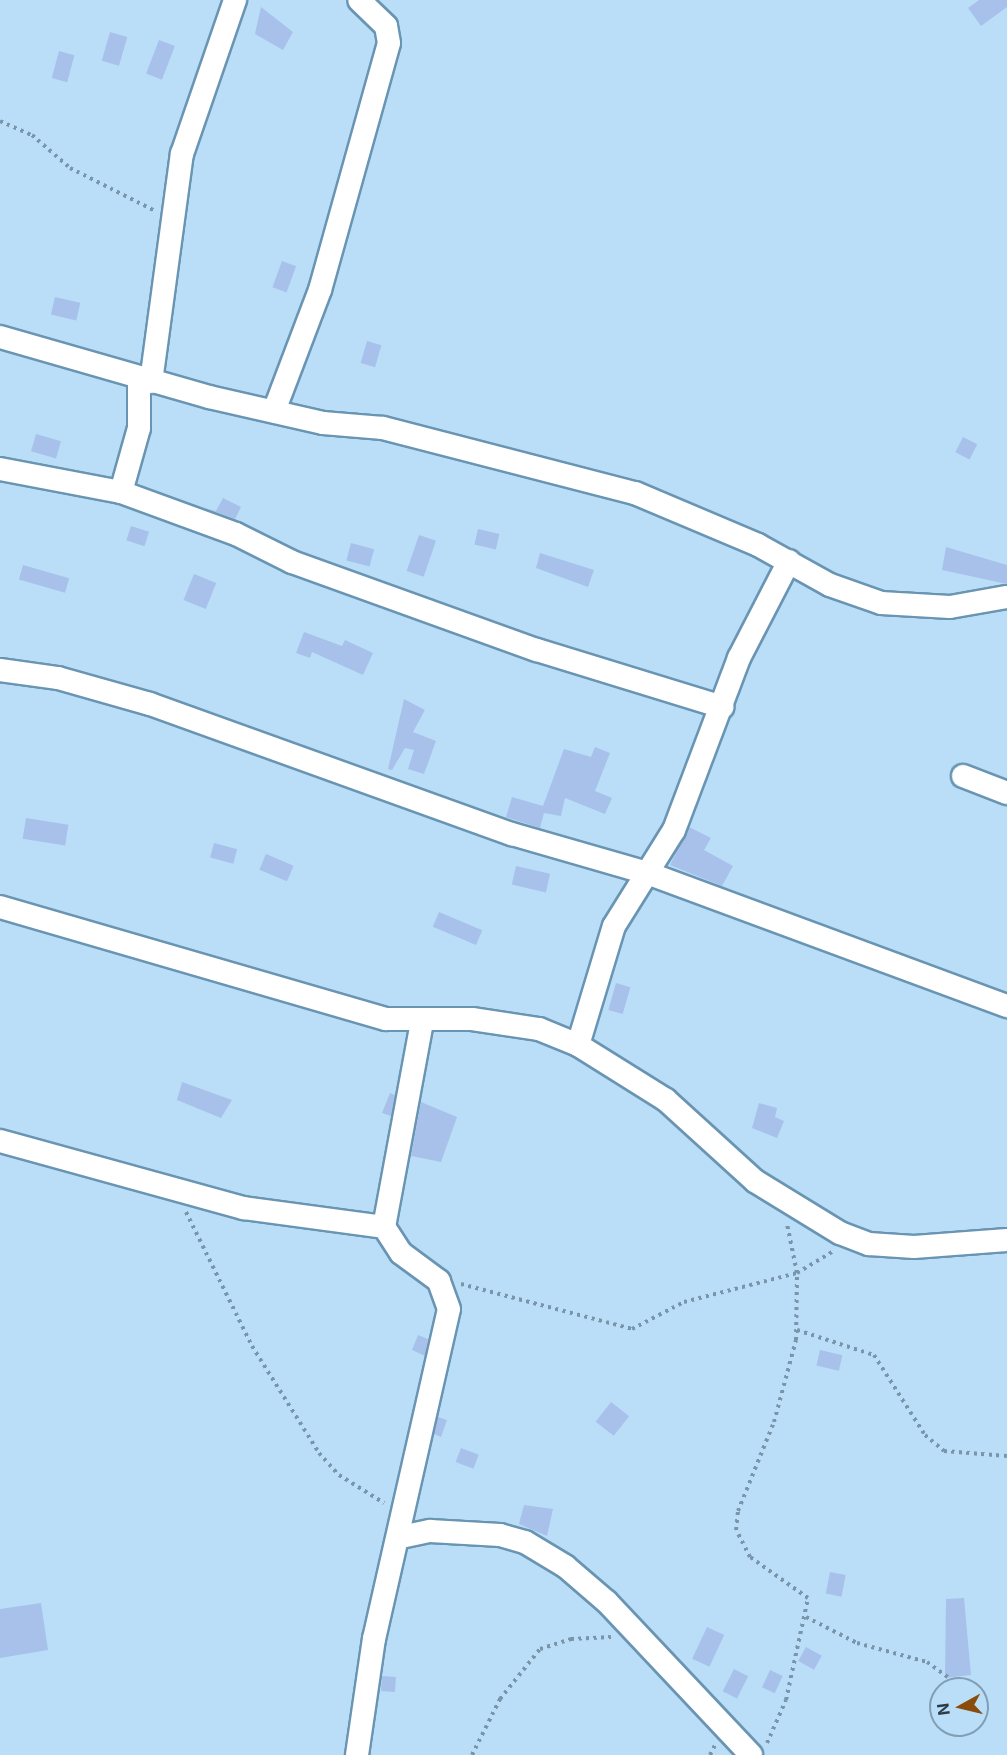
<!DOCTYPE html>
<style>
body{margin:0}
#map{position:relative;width:1007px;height:1755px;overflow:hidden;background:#badef8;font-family:Inter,sans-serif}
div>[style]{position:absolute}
.building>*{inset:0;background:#a7c1eb;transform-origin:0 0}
.path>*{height:4px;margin-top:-2px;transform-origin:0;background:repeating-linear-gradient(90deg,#7995a9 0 3px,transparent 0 7.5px)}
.roads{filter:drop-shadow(2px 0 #6995b3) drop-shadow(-2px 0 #6995b3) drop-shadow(0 2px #6995b3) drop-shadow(0 -2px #6995b3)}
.minor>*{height:22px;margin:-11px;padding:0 11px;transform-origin:11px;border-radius:11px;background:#fff}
span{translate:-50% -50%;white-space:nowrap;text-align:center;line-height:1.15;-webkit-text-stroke:4.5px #badef8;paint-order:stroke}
.north{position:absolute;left:929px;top:1677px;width:60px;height:60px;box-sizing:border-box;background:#badef8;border:2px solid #819eb2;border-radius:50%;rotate:262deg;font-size:16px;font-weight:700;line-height:24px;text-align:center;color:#2b3d4a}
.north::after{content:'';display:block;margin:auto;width:21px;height:27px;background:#894c0b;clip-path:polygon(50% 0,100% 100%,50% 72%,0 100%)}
</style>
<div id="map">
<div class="building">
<i style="clip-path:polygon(979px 0,1007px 0,1007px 7px,981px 26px,968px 8px)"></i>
<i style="clip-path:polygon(261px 7px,293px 32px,283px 50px,255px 34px)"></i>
<i style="left:110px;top:32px;width:18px;height:30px;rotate:16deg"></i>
<i style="left:159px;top:40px;width:17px;height:36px;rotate:21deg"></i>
<i style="left:59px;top:51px;width:16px;height:28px;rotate:15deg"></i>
<i style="left:282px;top:261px;width:15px;height:28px;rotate:20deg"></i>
<i style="left:55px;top:297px;width:26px;height:18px;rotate:13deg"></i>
<i style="left:367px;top:341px;width:15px;height:23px;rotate:16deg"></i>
<i style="left:36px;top:434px;width:26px;height:18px;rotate:16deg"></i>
<i style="left:963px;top:437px;width:16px;height:17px;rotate:27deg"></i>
<i style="clip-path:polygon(223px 498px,241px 507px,235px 519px,205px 508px,216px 511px)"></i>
<i style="left:131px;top:526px;width:19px;height:15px;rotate:18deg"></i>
<i style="left:478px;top:529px;width:22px;height:16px;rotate:13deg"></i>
<i style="left:419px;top:535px;width:18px;height:38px;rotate:19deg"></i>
<i style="left:351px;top:543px;width:24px;height:18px;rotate:15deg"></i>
<i style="clip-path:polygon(946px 547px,1007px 565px,1007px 584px,942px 570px)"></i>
<i style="clip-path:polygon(540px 553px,594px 570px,588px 587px,536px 568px)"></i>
<i style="left:23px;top:565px;width:48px;height:15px;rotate:16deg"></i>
<i style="left:194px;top:574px;width:24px;height:28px;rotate:22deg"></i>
<i style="clip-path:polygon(304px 632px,342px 646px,345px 640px,373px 653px,363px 675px,312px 652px,310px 658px,296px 653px)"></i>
<i style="clip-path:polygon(404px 699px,425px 710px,413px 732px,436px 741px,424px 774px,408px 769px,414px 750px,405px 748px,392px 770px,388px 769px)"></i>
<i style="clip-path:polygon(595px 747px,610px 753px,595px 791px,612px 798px,605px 814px,565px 798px,561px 816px,544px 813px,540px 828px,506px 817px,512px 797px,543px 806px,564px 749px,591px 757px)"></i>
<i style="left:26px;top:818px;width:43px;height:21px;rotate:9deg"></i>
<i style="clip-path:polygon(689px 827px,711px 838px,704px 850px,733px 866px,722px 886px,670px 865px)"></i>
<i style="left:214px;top:843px;width:24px;height:15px;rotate:15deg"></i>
<i style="left:266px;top:854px;width:30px;height:17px;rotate:23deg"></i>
<i style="left:516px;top:866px;width:35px;height:19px;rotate:13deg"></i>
<i style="left:439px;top:912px;width:47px;height:16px;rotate:23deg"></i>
<i style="left:616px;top:983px;width:15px;height:28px;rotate:16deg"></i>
<i style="clip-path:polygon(182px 1082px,232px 1100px,221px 1118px,177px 1100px)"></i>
<i style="clip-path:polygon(390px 1093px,395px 1095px,391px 1116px,382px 1113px)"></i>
<i style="clip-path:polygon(421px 1102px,457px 1117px,441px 1162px,411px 1156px)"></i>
<i style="clip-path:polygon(759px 1103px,777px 1108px,775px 1117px,784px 1121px,777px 1138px,752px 1128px)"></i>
<i style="clip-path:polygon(418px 1335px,428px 1339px,425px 1356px,412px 1350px)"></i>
<i style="left:820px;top:1350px;width:23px;height:16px;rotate:13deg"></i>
<i style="left:611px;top:1402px;width:23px;height:25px;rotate:38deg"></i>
<i style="clip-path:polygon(438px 1417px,447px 1420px,441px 1437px,434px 1434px)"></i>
<i style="left:461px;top:1448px;width:19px;height:15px;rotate:21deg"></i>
<i style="clip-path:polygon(524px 1505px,553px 1509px,547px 1536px,519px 1524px)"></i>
<i style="left:830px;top:1572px;width:16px;height:22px;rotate:11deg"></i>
<i style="clip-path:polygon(964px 1598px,971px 1675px,945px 1678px,946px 1599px)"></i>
<i style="clip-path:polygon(41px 1603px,48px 1650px,0 1658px,0 1609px)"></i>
<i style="left:707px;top:1627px;width:19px;height:35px;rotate:25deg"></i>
<i style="left:806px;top:1647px;width:18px;height:16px;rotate:29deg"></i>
<i style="left:734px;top:1669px;width:16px;height:25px;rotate:27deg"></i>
<i style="left:770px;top:1670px;width:14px;height:19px;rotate:25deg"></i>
<i style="left:382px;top:1676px;width:14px;height:15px;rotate:4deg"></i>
</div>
<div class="path">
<i style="left:0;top:121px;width:35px;rotate:24deg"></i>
<i style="left:32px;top:135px;width:50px;rotate:41deg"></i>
<i style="left:70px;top:168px;width:95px;rotate:26.8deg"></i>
<i style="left:186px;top:1212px;width:149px;rotate:63.8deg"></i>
<i style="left:252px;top:1346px;width:126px;rotate:57.9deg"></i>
<i style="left:319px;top:1453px;width:30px;rotate:48deg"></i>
<i style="left:339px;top:1475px;width:53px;rotate:31.9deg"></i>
<i style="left:461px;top:1284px;width:177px;rotate:14.7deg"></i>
<i style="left:632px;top:1329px;width:59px;rotate:-27.4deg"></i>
<i style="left:684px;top:1302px;width:117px;rotate:-14.4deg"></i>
<i style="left:797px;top:1273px;width:41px;rotate:-31deg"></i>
<i style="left:797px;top:1330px;width:81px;rotate:18deg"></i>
<i style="left:874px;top:1355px;width:95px;rotate:57.5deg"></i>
<i style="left:925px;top:1435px;width:25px;rotate:40deg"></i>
<i style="left:944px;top:1451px;width:63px;rotate:4.5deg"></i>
<i style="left:806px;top:1617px;width:57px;rotate:27deg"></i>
<i style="left:857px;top:1643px;width:73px;rotate:15.2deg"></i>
<i style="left:927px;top:1662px;width:41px;rotate:36deg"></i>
<i style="left:767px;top:1743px;width:47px;rotate:-66.2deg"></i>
<i style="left:786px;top:1700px;width:104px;rotate:-77.8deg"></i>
<i style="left:808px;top:1598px;width:71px;rotate:-144.7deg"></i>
<i style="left:750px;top:1557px;width:30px;rotate:-117deg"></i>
<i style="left:736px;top:1530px;width:19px;rotate:-84deg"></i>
<i style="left:738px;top:1511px;width:96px;rotate:-68deg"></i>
<i style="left:774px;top:1422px;width:85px;rotate:-75deg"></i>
<i style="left:796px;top:1340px;width:67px;rotate:-89.1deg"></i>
<i style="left:797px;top:1273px;width:50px;rotate:-101.5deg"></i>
<i style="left:472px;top:1755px;width:63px;rotate:-63.4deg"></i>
<i style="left:500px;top:1699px;width:64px;rotate:-51.3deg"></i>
<i style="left:540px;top:1649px;width:33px;rotate:-18deg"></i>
<i style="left:571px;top:1639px;width:40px;rotate:-2.9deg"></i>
<i style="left:710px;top:1755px;width:11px;rotate:-63deg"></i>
</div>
<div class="roads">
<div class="minor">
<i style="left:0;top:337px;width:217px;rotate:16deg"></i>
<i style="left:209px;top:397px;width:117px;rotate:12.8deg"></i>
<i style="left:323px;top:423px;width:60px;rotate:4.8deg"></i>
<i style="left:383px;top:428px;width:260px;rotate:14.5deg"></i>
<i style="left:635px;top:493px;width:134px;rotate:22.9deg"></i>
<i style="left:758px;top:545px;width:82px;rotate:29.1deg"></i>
<i style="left:830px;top:585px;width:54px;rotate:19.4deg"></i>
<i style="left:881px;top:603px;width:69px;rotate:3.3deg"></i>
<i style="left:950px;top:607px;width:58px;rotate:-10deg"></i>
<i style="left:151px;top:382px;width:230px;rotate:-82.3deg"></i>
<i style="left:182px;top:154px;width:163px;rotate:-71deg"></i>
<i style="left:274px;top:411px;width:129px;rotate:-69.2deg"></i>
<i style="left:320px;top:290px;width:256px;rotate:-74.4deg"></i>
<i style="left:389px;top:43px;width:17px;rotate:-100deg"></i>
<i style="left:386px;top:26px;width:37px;rotate:-136deg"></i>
<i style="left:0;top:469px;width:123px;rotate:10.8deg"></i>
<i style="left:121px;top:492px;width:122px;rotate:20.1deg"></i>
<i style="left:236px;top:534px;width:63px;rotate:26.6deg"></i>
<i style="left:292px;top:562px;width:260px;rotate:19.8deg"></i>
<i style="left:537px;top:650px;width:194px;rotate:17.1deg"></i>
<i style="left:121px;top:492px;width:66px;rotate:-74.3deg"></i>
<i style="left:139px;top:428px;width:49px;rotate:-90deg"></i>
<i style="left:0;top:670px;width:59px;rotate:7.9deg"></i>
<i style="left:58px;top:678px;width:96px;rotate:15.8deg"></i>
<i style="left:150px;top:704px;width:385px;rotate:19.8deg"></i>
<i style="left:512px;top:834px;width:141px;rotate:16.1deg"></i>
<i style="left:647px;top:873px;width:384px;rotate:20.3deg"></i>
<i style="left:963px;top:776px;width:47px;rotate:21.1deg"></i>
<i style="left:0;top:907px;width:402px;rotate:16.2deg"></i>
<i style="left:386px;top:1019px;width:86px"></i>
<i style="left:472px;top:1019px;width:68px;rotate:8.5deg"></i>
<i style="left:539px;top:1029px;width:42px;rotate:22.3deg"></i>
<i style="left:578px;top:1045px;width:104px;rotate:32deg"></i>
<i style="left:666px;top:1100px;width:120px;rotate:42.3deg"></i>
<i style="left:755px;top:1181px;width:100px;rotate:31.5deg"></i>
<i style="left:840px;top:1233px;width:31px;rotate:21deg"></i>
<i style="left:869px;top:1244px;width:45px;rotate:3.8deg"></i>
<i style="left:914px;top:1247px;width:93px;rotate:-4.3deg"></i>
<i style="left:578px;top:1045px;width:124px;rotate:-73.2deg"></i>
<i style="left:614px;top:926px;width:113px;rotate:-58deg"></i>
<i style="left:674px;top:830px;width:184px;rotate:-69.3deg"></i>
<i style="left:739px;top:658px;width:109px;rotate:-62.7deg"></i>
<i style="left:0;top:1141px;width:253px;rotate:15.4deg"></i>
<i style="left:244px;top:1208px;width:141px;rotate:7.7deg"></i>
<i style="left:401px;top:1537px;width:30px;rotate:-12deg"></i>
<i style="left:430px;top:1531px;width:70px;rotate:3.3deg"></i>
<i style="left:500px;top:1535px;width:26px;rotate:16deg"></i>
<i style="left:525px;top:1542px;width:47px;rotate:31deg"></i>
<i style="left:565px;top:1566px;width:55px;rotate:40.6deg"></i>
<i style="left:607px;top:1602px;width:210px;rotate:46.7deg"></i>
<i style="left:357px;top:1755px;width:117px;rotate:-81.7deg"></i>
<i style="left:374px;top:1639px;width:338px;rotate:-77.2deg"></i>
<i style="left:449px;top:1309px;width:30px;rotate:-110deg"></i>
<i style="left:439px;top:1281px;width:47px;rotate:-143.6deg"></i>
<i style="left:401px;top:1253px;width:31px;rotate:-123deg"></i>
<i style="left:384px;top:1227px;width:209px;rotate:-79.5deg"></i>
</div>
</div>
<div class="north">N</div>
</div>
